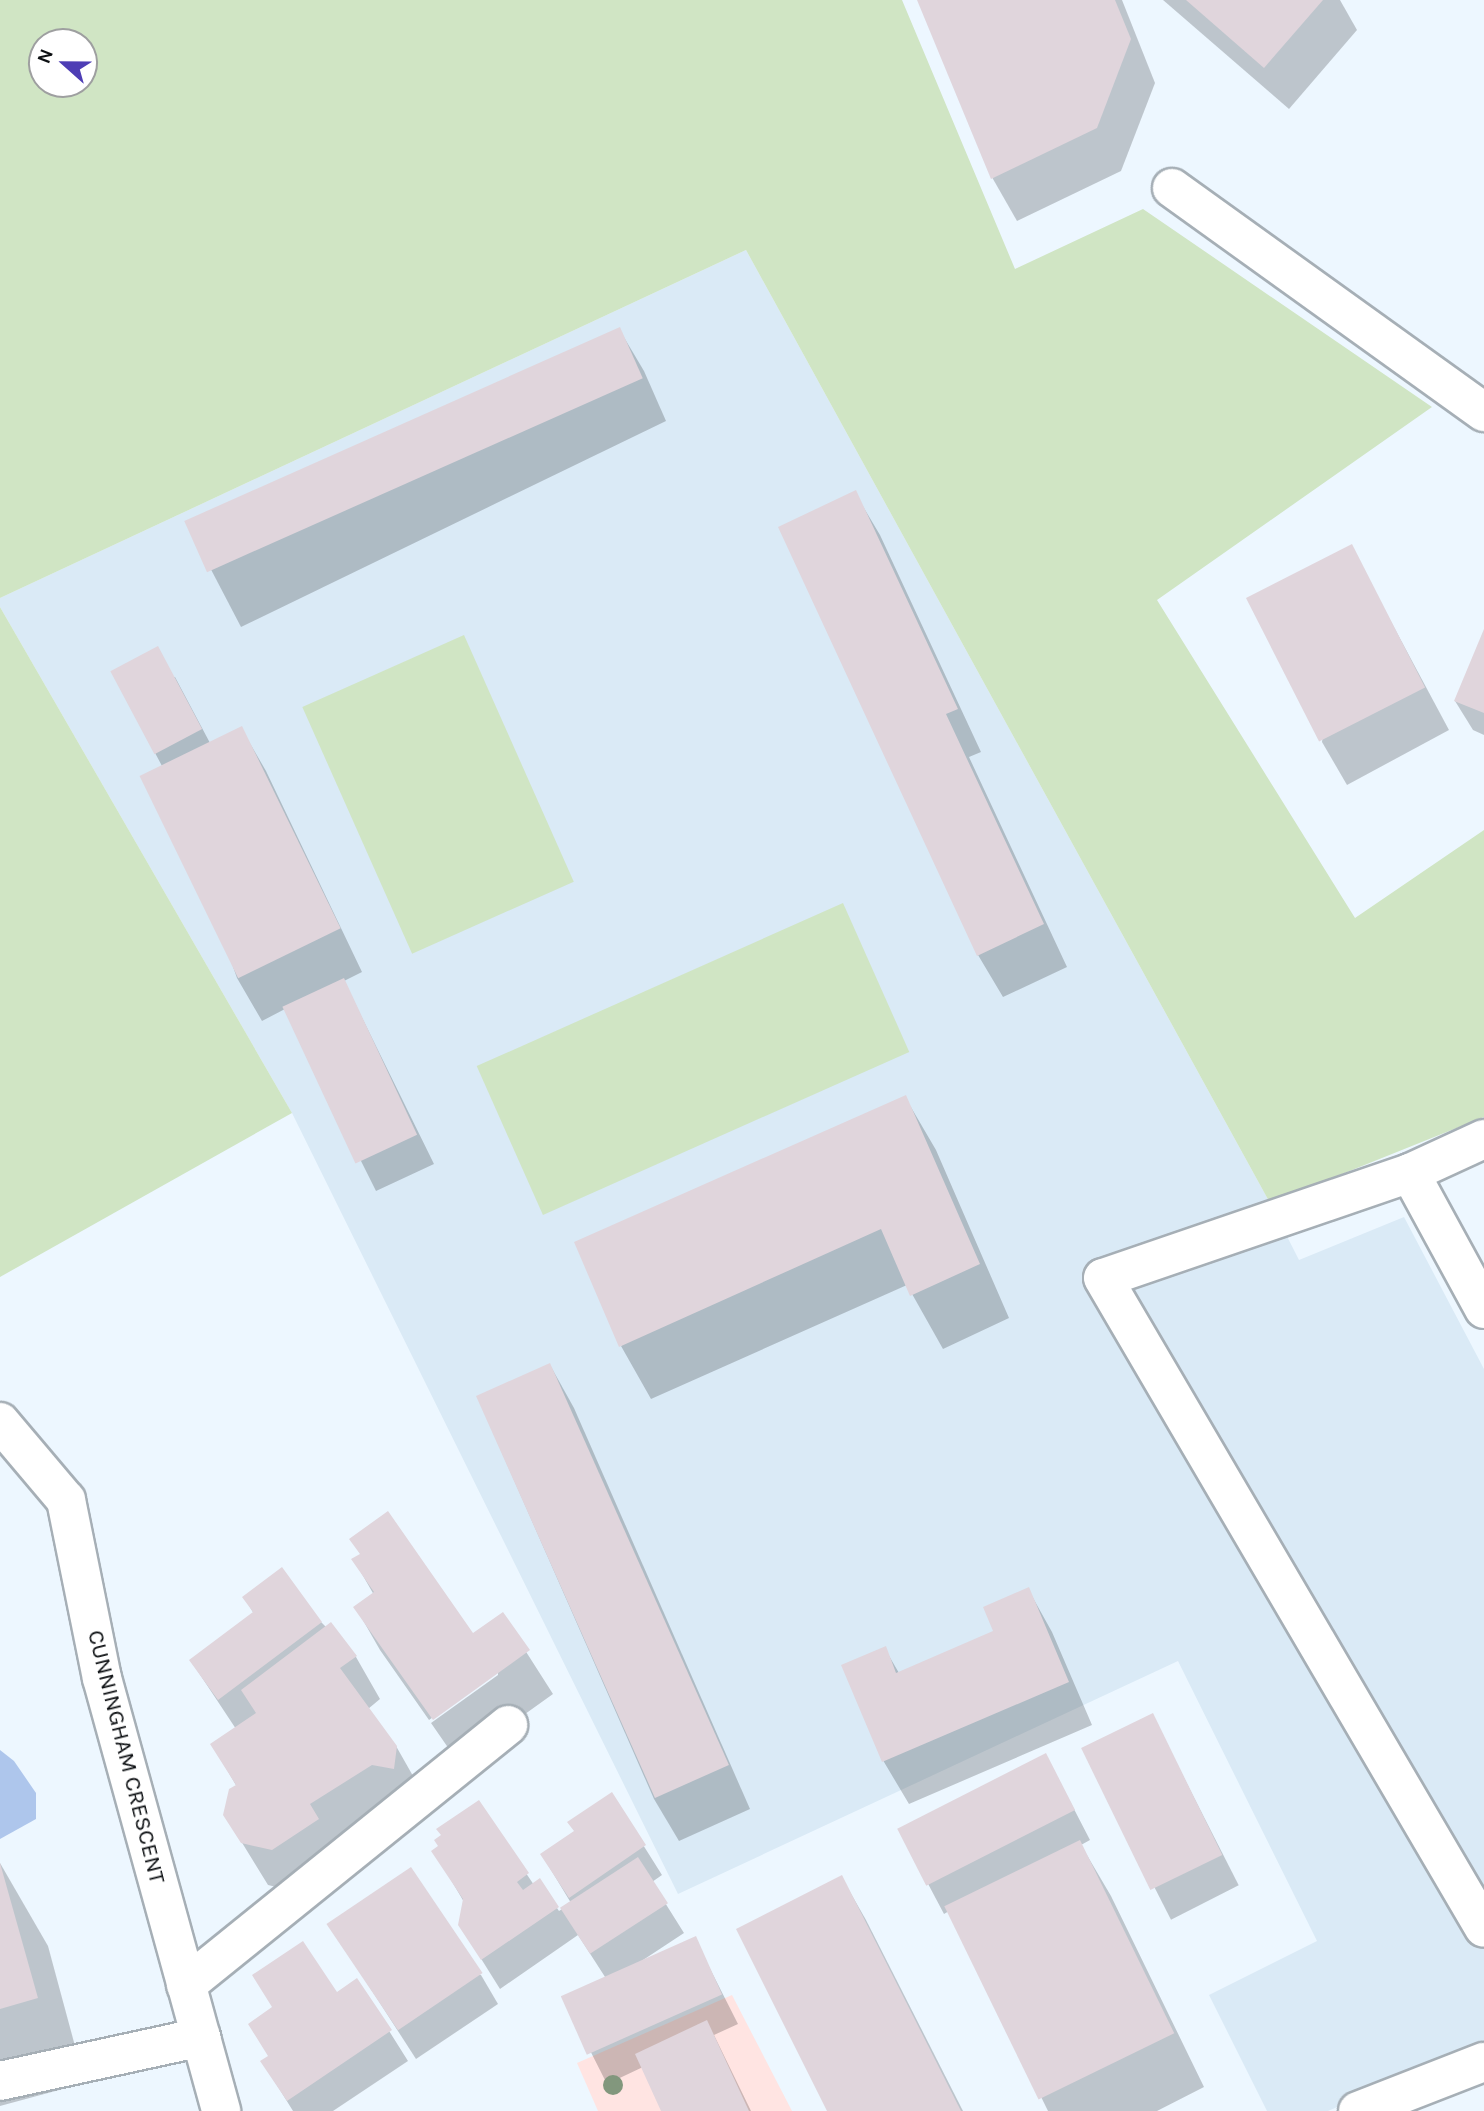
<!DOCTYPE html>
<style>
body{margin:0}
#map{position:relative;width:1484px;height:2111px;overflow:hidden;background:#edf7ff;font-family:Karla,sans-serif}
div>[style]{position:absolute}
.commercial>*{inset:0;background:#ffe4e2}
.built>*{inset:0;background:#daeaf6}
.green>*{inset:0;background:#d0e5c4;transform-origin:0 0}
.water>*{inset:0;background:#aec6ec}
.shadow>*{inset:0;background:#0003;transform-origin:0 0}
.building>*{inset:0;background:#e0d5dc;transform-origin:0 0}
.roads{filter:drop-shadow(2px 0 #a6afb6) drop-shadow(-2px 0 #a6afb6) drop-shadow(0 2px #a6afb6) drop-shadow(0 -2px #a6afb6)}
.minor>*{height:38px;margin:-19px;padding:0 19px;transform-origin:19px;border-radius:19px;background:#fff}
.trees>*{width:20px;height:20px;margin:-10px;border-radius:50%;background:#82977d}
span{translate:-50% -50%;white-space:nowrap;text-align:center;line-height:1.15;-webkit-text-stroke:6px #fff;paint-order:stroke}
.street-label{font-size:23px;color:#0c0f12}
.north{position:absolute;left:28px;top:28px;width:70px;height:70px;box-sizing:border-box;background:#fff;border:2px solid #9e9fa0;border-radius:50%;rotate:291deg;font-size:19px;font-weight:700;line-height:28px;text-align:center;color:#0c0f12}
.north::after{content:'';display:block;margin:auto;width:24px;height:32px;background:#4e3eb5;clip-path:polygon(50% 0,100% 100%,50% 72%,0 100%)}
</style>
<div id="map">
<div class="commercial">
<i style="clip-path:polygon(732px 1995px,792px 2111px,598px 2111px,577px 2063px)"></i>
</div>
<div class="built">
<i style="clip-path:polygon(746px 250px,1270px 1203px,1299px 1260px,1404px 1217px,1484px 1369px,1484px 2043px,1328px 2111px,1267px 2111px,1209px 1995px,1317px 1941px,1178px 1661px,678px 1894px,292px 1113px,0 607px,0 598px)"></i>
</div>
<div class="green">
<i style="clip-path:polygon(evenodd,0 0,902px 0,1015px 269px,1143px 209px,1432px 407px,1157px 600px,1355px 918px,1484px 830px,1484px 1117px,1270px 1203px,746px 250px,0 598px,0 0,42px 42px,84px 42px,84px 84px,42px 84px,42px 42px)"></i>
<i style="clip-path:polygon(0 607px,292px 1113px,0 1277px)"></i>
<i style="left:464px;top:635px;width:270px;height:177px;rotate:66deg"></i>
<i style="left:843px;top:903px;width:163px;height:401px;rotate:66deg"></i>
</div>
<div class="water">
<i style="clip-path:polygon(0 1750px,14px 1761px,36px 1793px,36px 1819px,0 1839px)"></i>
</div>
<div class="shadow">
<i style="clip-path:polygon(918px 0,1122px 0,1155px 83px,1121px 171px,1017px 221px,993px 179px)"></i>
<i style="clip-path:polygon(1163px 0,1340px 0,1357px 30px,1289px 109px)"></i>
<i style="clip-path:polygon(619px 329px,644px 371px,666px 421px,241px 627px,193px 535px)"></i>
<i style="clip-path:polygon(855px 493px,880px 535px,981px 752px,969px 757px,1067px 967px,1003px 997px,978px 955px)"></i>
<i style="clip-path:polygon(1351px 547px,1449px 730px,1347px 785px,1322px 742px)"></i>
<i style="clip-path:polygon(1484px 633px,1484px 735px,1473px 730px,1455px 701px)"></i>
<i style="clip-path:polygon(112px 672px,175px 677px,210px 743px,241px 728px,266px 771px,362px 972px,344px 981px,434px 1164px,376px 1191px,285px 1009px,262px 1021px,237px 978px,162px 766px)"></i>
<i style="clip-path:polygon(905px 1097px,936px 1150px,1009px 1318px,943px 1349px,907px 1285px,651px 1399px,621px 1346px)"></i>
<i style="clip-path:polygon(550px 1365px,574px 1408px,750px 1809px,679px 1841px,654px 1799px,478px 1398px)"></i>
<i style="clip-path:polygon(351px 1539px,473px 1636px,502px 1614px,553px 1694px,458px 1762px,431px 1723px,498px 1675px,498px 1671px,429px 1720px,380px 1650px,356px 1608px,374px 1595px,354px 1560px,361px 1555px)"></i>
<i style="clip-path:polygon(1028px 1589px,1052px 1632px,1092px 1725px,909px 1804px,884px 1762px,843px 1666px,885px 1649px,899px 1673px,996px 1631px)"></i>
<i style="clip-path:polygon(244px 1597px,321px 1622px,356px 1657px,380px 1699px,368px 1709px,396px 1746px,421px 1790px,297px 1892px,268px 1885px,225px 1815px,237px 1787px,212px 1744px,236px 1729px,191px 1661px,254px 1614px)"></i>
<i style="left:1152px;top:1715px;width:191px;height:76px;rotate:63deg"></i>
<i style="clip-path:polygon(1046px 1755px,1090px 1840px,1081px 1845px,1111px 1896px,1204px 2087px,1157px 2111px,1048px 2111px,949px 1911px,944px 1914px,899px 1829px)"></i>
<i style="clip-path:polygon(611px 1794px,662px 1875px,652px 1882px,684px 1933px,640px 1962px,695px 1939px,738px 2024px,714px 2035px,751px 2111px,662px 2111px,643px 2067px,607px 2084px,564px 1999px,607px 1980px,578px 1935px,500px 1989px,460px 1925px,464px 1902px,434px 1851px,478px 1802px,534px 1885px,539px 1881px,559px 1911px,571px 1903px,542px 1855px,575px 1832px)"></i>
<i style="clip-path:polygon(0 1863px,48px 1946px,85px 2083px,0 2106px)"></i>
<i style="clip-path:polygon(842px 1878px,866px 1920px,963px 2111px,829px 2111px)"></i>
<i style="clip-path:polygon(329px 1924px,481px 1975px,498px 2004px,416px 2059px)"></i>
<i style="clip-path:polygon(357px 1980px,408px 2061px,333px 2111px,293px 2111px,262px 2061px,269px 2057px,273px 2009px,336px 1994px)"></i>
</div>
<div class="building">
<i style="clip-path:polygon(917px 0,1115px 0,1131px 39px,1097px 128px,991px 179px)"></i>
<i style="clip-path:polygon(1186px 0,1323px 0,1264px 68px)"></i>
<i style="left:620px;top:327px;width:56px;height:477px;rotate:66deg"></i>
<i style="clip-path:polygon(856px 490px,958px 709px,946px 714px,1044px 924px,977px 956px,778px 527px)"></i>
<i style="left:1352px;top:544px;width:161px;height:119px;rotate:63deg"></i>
<i style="clip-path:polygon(1484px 629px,1484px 713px,1454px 701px)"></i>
<i style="left:158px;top:646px;width:94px;height:54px;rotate:62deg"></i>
<i style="left:242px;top:726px;width:225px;height:114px;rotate:64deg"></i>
<i style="left:344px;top:978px;width:173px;height:68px;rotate:65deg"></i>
<i style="clip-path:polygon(906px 1095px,980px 1264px,910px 1296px,881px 1229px,619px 1347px,574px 1242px)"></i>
<i style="left:550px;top:1363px;width:440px;height:81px;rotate:66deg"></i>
<i style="clip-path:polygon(388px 1511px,473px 1633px,503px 1612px,530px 1650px,433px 1720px,353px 1607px,374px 1592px,351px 1559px,360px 1554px,349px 1539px)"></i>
<i style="clip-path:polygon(282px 1567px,322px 1622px,218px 1700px,189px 1660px,253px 1612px,242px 1597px)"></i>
<i style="clip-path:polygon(1029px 1587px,1069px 1682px,882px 1762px,841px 1665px,886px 1646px,896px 1673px,993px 1631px,983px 1607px)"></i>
<i style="clip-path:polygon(331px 1622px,357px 1656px,340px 1668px,397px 1746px,394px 1769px,372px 1765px,310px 1804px,319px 1819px,272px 1850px,241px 1843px,223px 1815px,229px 1789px,236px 1785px,210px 1744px,256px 1713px,241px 1690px)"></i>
<i style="left:1153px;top:1713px;width:158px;height:80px;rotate:64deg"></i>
<i style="left:1046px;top:1753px;width:64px;height:167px;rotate:63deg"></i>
<i style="clip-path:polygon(612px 1792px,646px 1845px,569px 1898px,540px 1854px,574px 1831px,567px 1822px)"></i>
<i style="clip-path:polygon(479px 1800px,529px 1873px,517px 1882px,523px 1890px,540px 1878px,559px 1907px,481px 1960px,458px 1925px,463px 1899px,431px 1851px,438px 1846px,434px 1840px,441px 1835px,436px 1829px)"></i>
<i style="left:1080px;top:1840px;width:215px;height:151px;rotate:64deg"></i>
<i style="left:638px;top:1857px;width:55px;height:93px;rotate:57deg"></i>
<i style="clip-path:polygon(0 1863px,38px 1998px,0 2009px)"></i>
<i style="left:411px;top:1867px;width:128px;height:102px;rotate:56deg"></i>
<i style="clip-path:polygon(842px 1875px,961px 2111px,827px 2111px,736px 1929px)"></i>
<i style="left:696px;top:1936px;width:64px;height:148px;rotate:66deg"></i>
<i style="clip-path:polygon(303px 1941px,337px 1992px,357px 1978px,392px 2030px,287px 2101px,260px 2061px,268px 2056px,248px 2024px,272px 2007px,252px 1975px)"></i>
<i style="clip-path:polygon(707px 2020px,749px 2111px,661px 2111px,635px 2054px)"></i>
</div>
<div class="roads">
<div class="minor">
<i style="left:1172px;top:188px;width:384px;rotate:35.7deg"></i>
<i style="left:1484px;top:1139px;width:81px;rotate:155.3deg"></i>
<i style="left:1410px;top:1173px;width:324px;rotate:161.1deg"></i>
<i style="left:1103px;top:1278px;width:753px;rotate:59.62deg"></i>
<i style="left:1410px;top:1173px;width:155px;rotate:61.4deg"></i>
<i style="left:0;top:1422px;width:102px;rotate:49.8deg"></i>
<i style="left:66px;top:1500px;width:182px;rotate:78.6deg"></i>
<i style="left:102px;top:1678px;width:449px;rotate:74.6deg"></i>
<i style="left:186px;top:1985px;width:414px;rotate:-38.9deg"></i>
<i style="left:0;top:2081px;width:206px;rotate:-12.3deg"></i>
<i style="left:1358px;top:2111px;width:135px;rotate:-21.3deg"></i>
</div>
</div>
<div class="trees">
<i style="left:613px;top:2085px"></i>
</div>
<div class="street-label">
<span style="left:126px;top:1757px;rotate:76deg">CUNNINGHAM CRESCENT</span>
</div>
<div class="north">N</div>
</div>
